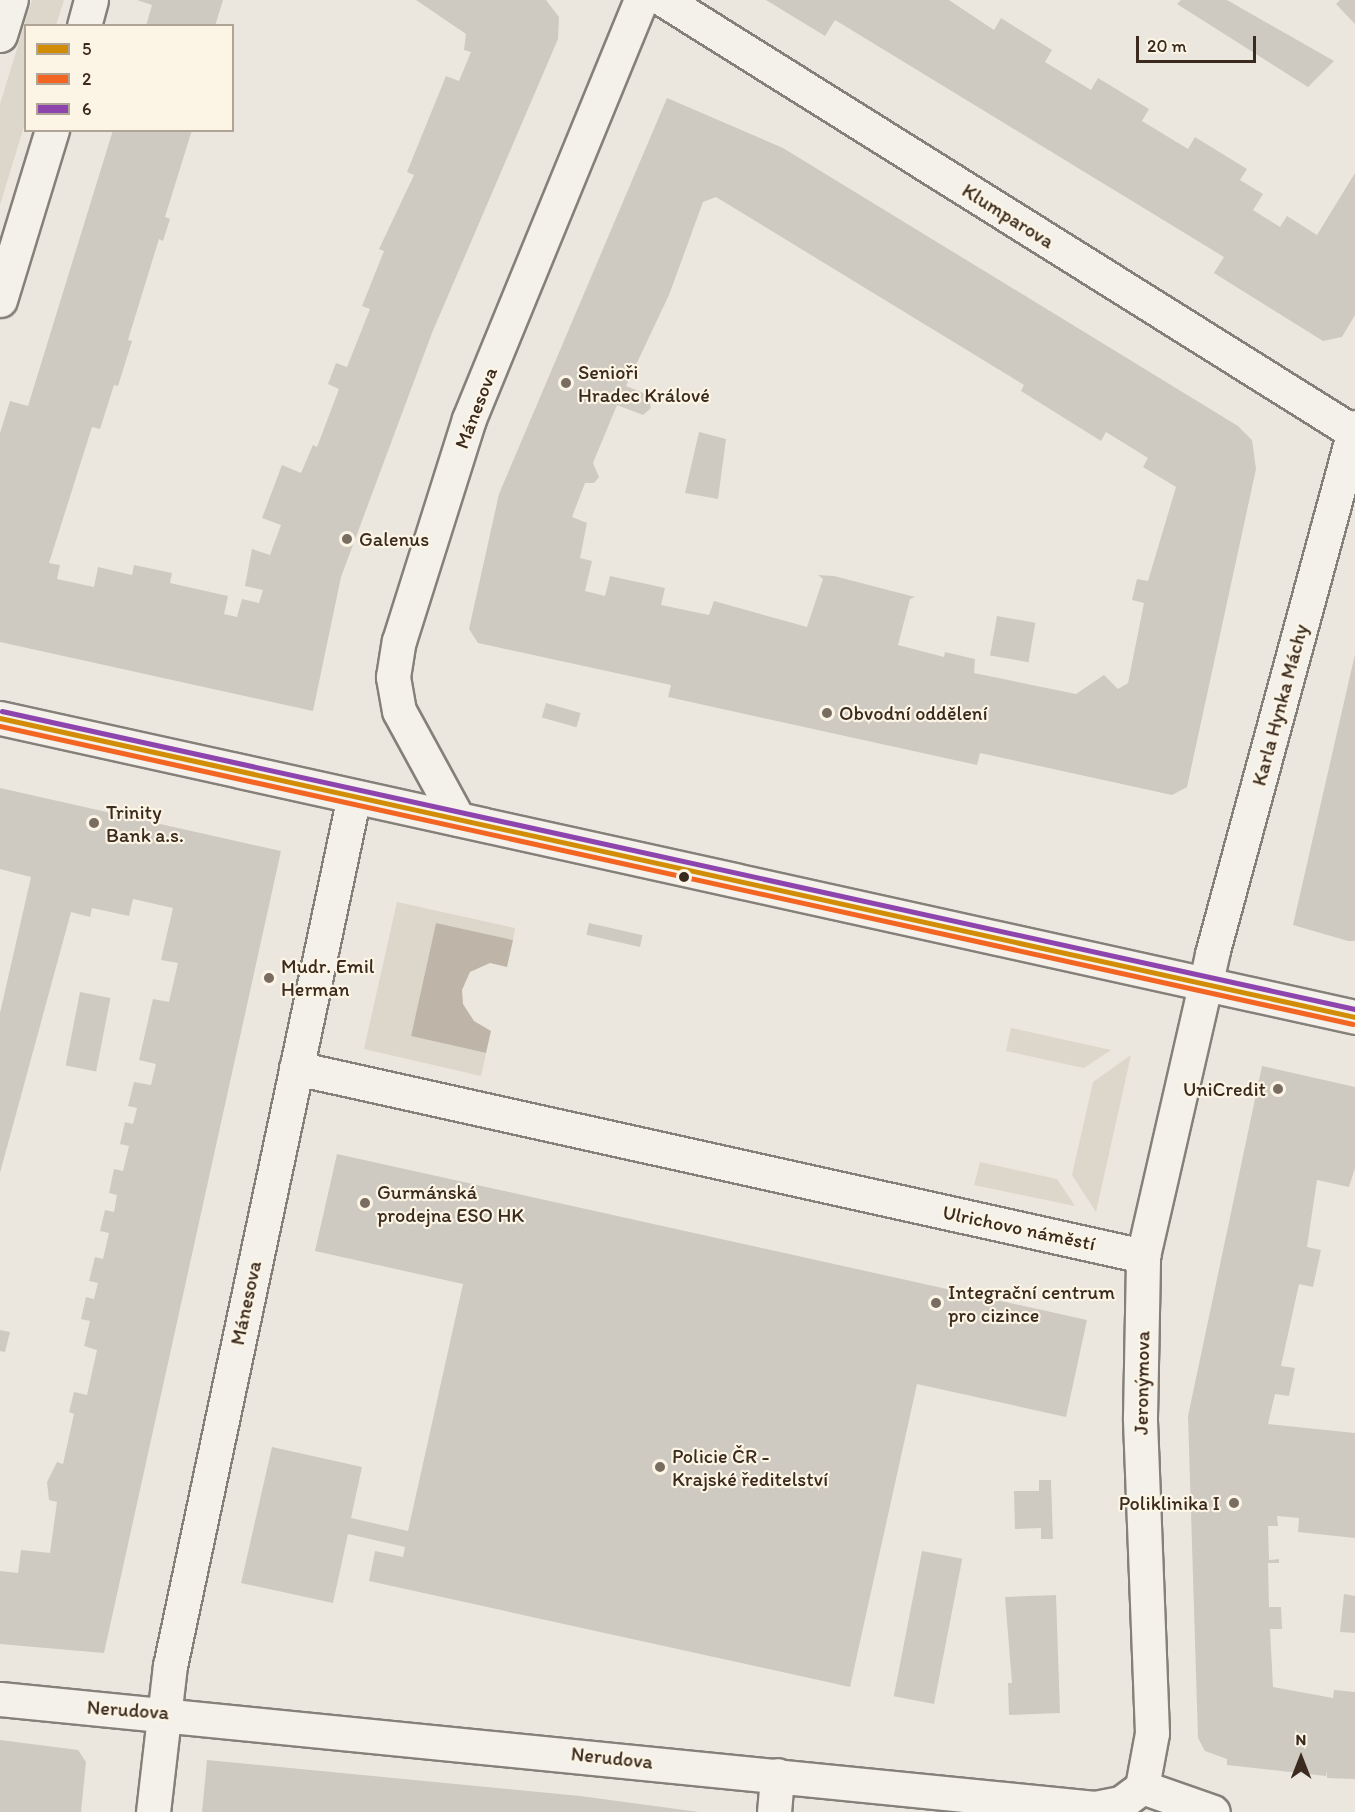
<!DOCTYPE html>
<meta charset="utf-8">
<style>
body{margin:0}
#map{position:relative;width:1355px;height:1812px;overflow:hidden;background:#ebe7de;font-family:Itim,sans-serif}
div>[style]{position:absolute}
.green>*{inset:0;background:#ddd6ca}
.water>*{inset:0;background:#beb5a8}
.building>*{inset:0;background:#cecac2;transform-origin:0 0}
.roads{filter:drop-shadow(2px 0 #858079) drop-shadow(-2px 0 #858079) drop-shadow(0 2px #858079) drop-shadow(0 -2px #858079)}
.minor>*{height:33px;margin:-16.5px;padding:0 16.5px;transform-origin:16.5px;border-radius:16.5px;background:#f4f0ea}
.major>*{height:33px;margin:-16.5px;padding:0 16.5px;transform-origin:16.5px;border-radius:16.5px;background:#f4f0ea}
.bus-1>*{height:4.5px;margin:-2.25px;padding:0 2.25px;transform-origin:2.25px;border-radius:2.25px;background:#d18d06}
.bus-2>*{height:4.5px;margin:-2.25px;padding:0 2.25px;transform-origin:2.25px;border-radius:2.25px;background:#f26522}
.bus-3>*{height:4.5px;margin:-2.25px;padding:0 2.25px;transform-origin:2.25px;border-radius:2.25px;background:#8e44ad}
.dots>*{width:16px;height:16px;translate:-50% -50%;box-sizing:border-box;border:3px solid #fcf5e5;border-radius:50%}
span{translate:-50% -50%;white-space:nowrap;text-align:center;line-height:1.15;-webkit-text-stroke:4.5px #fcf5e5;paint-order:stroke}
.street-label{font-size:20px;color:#3b2a1e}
.poi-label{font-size:20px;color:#3b2a1e}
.left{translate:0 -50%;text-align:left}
.right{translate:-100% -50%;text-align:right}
.legend{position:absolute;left:24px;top:24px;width:210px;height:108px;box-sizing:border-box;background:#fcf5e5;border:2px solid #afa495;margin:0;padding:8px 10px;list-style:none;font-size:18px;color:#3b2a1e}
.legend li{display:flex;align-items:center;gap:12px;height:30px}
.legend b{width:30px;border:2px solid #afa495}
.north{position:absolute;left:1271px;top:1728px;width:60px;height:60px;-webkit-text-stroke:4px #fcf5e5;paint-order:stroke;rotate:0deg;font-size:16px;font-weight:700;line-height:24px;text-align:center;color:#3b2a1e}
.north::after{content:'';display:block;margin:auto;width:21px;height:27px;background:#3b2a1e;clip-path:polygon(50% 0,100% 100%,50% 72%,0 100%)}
.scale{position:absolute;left:1136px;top:36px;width:120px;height:27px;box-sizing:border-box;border:3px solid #3b2a1e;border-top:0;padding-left:8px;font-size:18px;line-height:21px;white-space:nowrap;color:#3b2a1e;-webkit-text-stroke:4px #fcf5e5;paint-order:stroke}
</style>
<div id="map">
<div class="green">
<i style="clip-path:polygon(32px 0,64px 0,56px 25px,26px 26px,25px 123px,0 205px,0 104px)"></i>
<i style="clip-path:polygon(397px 902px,515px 928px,513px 940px,436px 923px,411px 1036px,486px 1053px,481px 1076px,364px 1049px)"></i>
<i style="clip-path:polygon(1011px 1028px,1111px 1050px,1084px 1068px,1006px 1051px)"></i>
<i style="clip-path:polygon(1131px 1055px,1096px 1212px,1072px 1175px,1093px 1082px)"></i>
<i style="clip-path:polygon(980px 1162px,1057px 1179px,1075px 1206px,974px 1185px)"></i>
</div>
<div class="water">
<i style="clip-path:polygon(436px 923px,513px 940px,507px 967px,490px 963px,470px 972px,462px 990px,463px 1004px,474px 1021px,491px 1031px,486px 1053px,411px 1036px)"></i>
</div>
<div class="building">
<i style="clip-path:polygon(137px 0,223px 0,215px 26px,146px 26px,152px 5px)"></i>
<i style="clip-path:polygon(416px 0,546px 0,559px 17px,558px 39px,432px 333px,341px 577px,313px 711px,0 642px,0 433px,10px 401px,28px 406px,113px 130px,192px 130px,165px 217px,170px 219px,163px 241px,159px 239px,128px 340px,132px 341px,118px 386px,114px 385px,100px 429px,92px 427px,49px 563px,60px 565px,57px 579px,94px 587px,98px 567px,132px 575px,134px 565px,172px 573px,170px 583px,228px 596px,224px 614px,237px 617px,242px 599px,259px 603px,263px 590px,245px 586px,252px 549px,270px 555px,281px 525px,262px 518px,282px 465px,301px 473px,313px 445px,317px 447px,339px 389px,328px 384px,336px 363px,347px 367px,370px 309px,362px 306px,384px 251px,379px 249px,414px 175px,407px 172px,446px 76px,459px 81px,471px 52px,464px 50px,466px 34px)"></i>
<i style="clip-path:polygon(766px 0,949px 0,994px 30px,1001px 18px,1052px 50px,1045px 62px,1091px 90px,1098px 78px,1149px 109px,1142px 121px,1188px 149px,1195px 137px,1247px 169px,1240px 180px,1263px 194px,1253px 210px,1280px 227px,1287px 216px,1317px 235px,1355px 173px,1355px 315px,1342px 337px,1323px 341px,1214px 273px,1224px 257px,835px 20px,825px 36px)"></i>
<i style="clip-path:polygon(1181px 0,1227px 0,1334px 61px,1308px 87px,1177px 4px)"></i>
<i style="clip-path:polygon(1340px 0,1355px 0,1355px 24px,1336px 4px)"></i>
<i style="clip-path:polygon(evenodd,667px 98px,783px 148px,1238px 426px,1252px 440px,1256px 469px,1187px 787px,1172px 795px,980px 753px,977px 765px,668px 697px,671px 685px,478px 643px,469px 629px,499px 494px,667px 98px,716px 197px,1024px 385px,1021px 391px,1101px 441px,1106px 432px,1148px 458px,1143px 467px,1176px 487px,1148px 581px,1137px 579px,1132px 600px,1144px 603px,1128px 683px,1118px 689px,1104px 675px,1076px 694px,974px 673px,975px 659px,945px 652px,944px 657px,898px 645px,910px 599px,915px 597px,834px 576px,818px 575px,823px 579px,807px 627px,714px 601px,709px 615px,661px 605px,665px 588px,610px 576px,605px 596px,585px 591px,592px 561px,580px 558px,587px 523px,572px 517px,585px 483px,594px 483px,599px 477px,593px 463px,617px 405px,643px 415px,651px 408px,648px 395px,626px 386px,669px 295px,703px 202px,716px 197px)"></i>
<i style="clip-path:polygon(699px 432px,726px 439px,718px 499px,685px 493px)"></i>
<i style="left:997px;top:616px;width:39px;height:40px;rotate:10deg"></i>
<i style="clip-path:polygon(1355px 654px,1355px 941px,1348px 941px,1293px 925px)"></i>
<i style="left:546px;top:703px;width:36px;height:15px;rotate:16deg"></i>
<i style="clip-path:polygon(0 788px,281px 851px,104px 1653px,0 1644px,0 1571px,18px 1573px,21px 1550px,50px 1553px,57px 1502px,49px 1500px,47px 1482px,57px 1462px,63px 1464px,74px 1414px,69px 1412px,74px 1392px,87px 1395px,97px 1350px,84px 1346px,90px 1321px,81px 1319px,86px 1297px,94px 1299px,98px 1283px,89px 1281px,95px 1257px,103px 1259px,109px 1233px,100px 1231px,105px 1210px,114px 1212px,117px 1195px,109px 1193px,114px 1169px,123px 1171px,129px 1146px,120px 1144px,125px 1122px,133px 1124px,137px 1108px,128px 1106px,134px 1082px,151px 1085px,156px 1064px,139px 1060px,153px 999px,169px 1002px,178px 963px,161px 960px,173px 908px,133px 899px,129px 916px,92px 908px,90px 917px,71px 912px,0 1173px,0 1013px,31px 877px,0 869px)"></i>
<i style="left:589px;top:923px;width:55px;height:12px;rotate:13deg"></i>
<i style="left:80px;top:992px;width:31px;height:75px;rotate:11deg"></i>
<i style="clip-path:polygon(1262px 1066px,1355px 1087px,1355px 1168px,1349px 1187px,1317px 1180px,1307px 1247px,1321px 1250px,1313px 1287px,1299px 1284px,1281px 1366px,1295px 1368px,1289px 1396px,1275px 1394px,1268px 1424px,1355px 1433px,1355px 1538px,1298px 1532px,1299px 1518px,1277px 1516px,1278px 1526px,1268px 1526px,1269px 1560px,1279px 1559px,1279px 1563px,1268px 1563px,1269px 1607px,1281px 1607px,1282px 1629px,1270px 1629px,1273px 1687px,1333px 1698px,1334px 1690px,1355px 1692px,1355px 1779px,1327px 1778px,1327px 1770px,1326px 1776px,1227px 1765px,1227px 1759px,1205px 1751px,1198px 1738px,1188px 1416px)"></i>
<i style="clip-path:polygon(337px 1154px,1087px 1320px,1066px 1417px,917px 1384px,850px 1687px,369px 1581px,375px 1551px,403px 1557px,405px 1547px,348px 1534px,333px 1603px,241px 1583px,272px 1447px,362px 1467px,351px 1518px,408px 1531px,463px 1284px,315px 1251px)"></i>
<i style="clip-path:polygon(0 1330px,10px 1332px,5px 1352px,0 1351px)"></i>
<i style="clip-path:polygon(1039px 1480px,1051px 1480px,1053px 1539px,1041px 1539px,1041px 1528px,1015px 1529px,1014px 1491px,1039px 1491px)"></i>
<i style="left:922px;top:1551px;width:41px;height:148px;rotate:11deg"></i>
<i style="clip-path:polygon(1344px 1594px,1355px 1596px,1355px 1633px,1340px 1632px)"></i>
<i style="clip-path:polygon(1056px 1595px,1060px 1713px,1009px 1715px,1008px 1683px,1012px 1683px,1005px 1597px)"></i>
<i style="clip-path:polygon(0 1740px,78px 1750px,86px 1762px,81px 1812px,0 1812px)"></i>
<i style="clip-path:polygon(207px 1760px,580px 1796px,699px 1812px,202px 1812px)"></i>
</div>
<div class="roads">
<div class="minor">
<i style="left:664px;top:0;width:812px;rotate:32.07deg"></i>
<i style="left:0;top:718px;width:1388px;rotate:12.44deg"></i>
<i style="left:458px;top:819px;width:123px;rotate:-118.6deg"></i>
<i style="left:399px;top:711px;width:35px;rotate:-100deg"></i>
<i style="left:393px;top:677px;width:36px;rotate:-81deg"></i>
<i style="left:399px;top:641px;width:233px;rotate:-72.5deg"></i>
<i style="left:469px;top:419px;width:453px;rotate:-67.7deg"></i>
<i style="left:296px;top:1068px;width:868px;rotate:12.51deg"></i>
<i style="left:0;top:1699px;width:1100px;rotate:5.68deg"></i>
<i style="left:1095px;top:1808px;width:26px;rotate:-11deg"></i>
<i style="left:1121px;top:1803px;width:26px;rotate:-37deg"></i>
<i style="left:1142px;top:1787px;width:55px;rotate:-79.5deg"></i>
<i style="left:1152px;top:1733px;width:316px;rotate:-92.2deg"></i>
<i style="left:1140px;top:1417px;width:161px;rotate:-88.9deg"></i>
<i style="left:1143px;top:1256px;width:310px;rotate:-77.1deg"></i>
<i style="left:1212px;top:954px;width:546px;rotate:-74.82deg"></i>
<i style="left:1142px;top:1787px;width:75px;rotate:19.4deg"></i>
<i style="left:153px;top:1812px;width:147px;rotate:-83.4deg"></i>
<i style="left:170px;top:1666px;width:889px;rotate:-78.06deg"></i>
<i style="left:774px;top:1812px;width:37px;rotate:-85deg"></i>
</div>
<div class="major">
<i style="left:84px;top:26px;width:27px;rotate:-75deg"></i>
<i style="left:0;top:35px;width:37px;rotate:-73deg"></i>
<i style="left:0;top:300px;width:178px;rotate:-73deg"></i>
</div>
</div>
<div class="bus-1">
<i style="left:0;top:718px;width:1388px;rotate:12.44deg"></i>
</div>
<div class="bus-2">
<i style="left:0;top:726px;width:1385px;rotate:12.42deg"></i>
</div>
<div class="bus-3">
<i style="left:2px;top:711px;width:1385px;rotate:12.42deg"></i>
</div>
<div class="dots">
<i style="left:566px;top:383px;background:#796c61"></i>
<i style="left:347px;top:539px;background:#796c61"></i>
<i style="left:827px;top:713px;background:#796c61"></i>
<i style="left:94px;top:823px;background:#796c61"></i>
<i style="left:684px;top:877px;background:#3b2a1e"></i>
<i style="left:269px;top:978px;background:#796c61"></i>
<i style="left:1278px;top:1089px;background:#796c61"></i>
<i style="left:365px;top:1203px;background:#796c61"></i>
<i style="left:936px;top:1303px;background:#796c61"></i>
<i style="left:660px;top:1467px;background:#796c61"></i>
<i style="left:1234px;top:1503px;background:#796c61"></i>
</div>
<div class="street-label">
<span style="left:1008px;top:216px;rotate:32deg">Klumparova</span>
<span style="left:476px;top:408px;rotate:-69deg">Mánesova</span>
<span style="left:1280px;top:705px;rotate:-75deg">Karla Hynka Máchy</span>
<span style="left:1019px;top:1228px;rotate:12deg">Ulrichovo náměstí</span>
<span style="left:246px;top:1303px;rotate:-78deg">Mánesova</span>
<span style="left:1142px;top:1383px;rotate:-89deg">Jeronýmova</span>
<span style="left:128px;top:1710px;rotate:4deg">Nerudova</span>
<span style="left:612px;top:1758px;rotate:6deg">Nerudova</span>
</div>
<div class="poi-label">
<span class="left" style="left:578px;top:384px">Senioři<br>Hradec Králové</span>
<span class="left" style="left:359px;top:539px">Galenus</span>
<span class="left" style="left:839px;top:713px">Obvodní oddělení</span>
<span class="left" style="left:106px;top:824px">Trinity<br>Bank a.s.</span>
<span class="left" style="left:281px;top:978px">Mudr. Emil<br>Herman</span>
<span class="right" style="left:1266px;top:1089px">UniCredit</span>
<span class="left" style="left:377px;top:1204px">Gurmánská<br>prodejna ESO HK</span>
<span class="left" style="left:948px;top:1304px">Integrační centrum<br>pro cizince</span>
<span class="left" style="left:672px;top:1468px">Policie ČR -<br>Krajské ředitelství</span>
<span class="right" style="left:1220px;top:1503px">Poliklinika I</span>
</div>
<ul class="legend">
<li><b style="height:8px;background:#d18d06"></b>5</li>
<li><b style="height:8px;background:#f26522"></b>2</li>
<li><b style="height:8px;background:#8e44ad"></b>6</li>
</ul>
<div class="north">N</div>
<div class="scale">20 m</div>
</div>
